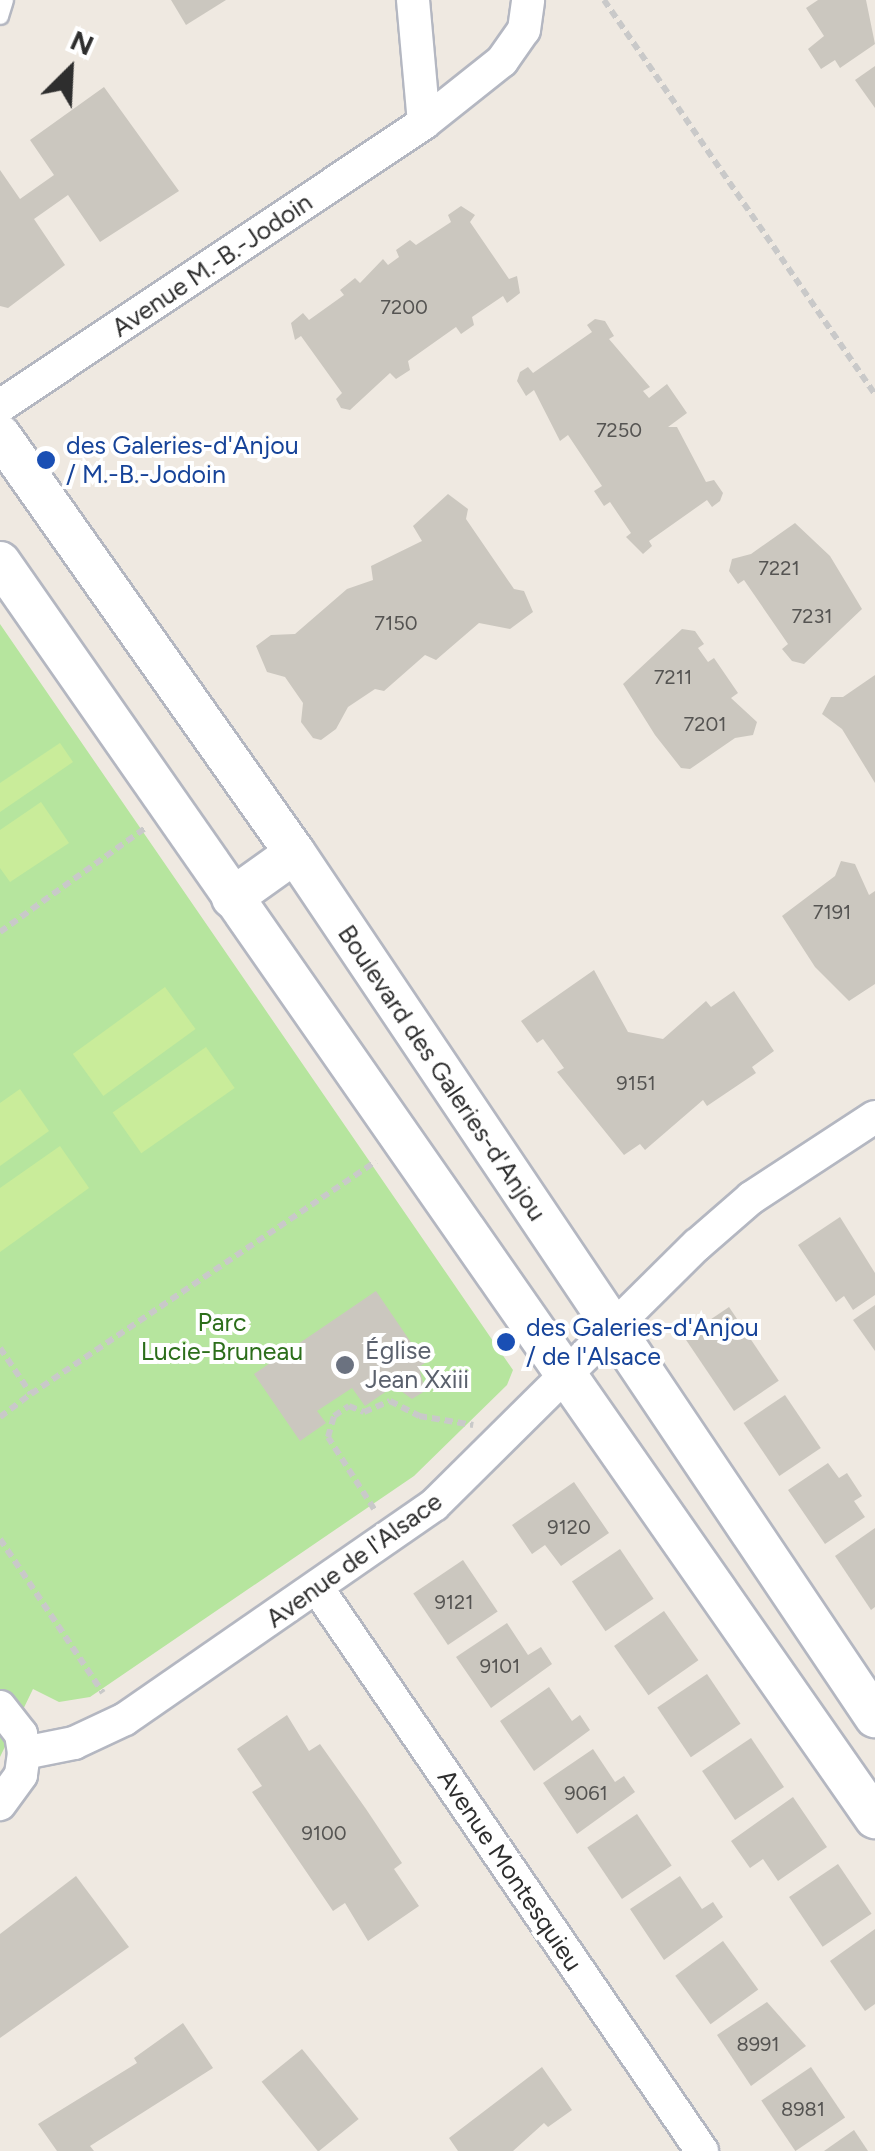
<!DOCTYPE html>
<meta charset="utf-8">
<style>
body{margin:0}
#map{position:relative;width:875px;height:2151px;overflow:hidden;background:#efe9e1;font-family:Figtree,sans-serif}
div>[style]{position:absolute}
.green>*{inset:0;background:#b6e59e}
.pitch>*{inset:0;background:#c9ec9a;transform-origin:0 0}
.building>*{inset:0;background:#cbc7bf;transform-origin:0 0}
.path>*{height:6px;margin-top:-3px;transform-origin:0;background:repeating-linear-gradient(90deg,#c9c9c9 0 8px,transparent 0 13px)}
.roads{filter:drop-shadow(2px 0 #b4b7c1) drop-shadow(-2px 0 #b4b7c1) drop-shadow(0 2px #b4b7c1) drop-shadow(0 -2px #b4b7c1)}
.service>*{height:15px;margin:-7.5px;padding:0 7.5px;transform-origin:7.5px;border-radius:7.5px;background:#fff}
.minor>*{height:32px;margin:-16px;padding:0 16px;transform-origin:16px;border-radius:16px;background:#fff}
.tertiary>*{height:40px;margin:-20px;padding:0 20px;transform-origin:20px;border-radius:20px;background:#fff}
.dots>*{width:28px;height:28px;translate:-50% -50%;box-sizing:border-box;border:5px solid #fff;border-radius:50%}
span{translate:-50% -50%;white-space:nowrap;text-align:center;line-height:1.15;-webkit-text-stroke:8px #fff;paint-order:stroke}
.number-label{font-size:20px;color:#555452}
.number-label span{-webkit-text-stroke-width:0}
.street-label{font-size:25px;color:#2e2e2e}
.transit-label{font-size:25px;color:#164399}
.left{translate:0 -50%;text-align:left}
.park-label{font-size:25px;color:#2c6e1b}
.worship-label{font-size:25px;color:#5b616d}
.north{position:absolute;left:20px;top:20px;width:100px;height:100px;-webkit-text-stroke:8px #fff;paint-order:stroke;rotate:24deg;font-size:28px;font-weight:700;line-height:40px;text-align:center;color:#2e2e2e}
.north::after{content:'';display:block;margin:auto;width:35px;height:45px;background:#2e2e2e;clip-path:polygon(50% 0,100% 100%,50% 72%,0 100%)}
</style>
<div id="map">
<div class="green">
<i style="clip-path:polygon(0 624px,513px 1370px,507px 1385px,414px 1476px,90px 1697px,59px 1702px,33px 1689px,0 1757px)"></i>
</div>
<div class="pitch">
<i style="clip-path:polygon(60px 743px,73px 762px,0 812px,0 783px)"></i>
<i style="clip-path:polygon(41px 802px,69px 843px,10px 882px,0 868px,0 830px)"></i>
<i style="left:165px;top:987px;width:52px;height:114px;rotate:54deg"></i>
<i style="left:206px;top:1047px;width:50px;height:114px;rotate:55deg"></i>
<i style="clip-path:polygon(20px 1089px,49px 1131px,0 1166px,0 1103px)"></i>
<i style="clip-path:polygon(60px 1146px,89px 1188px,0 1252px,0 1188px)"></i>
</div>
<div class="building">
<i style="clip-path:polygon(171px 0,226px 0,186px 25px)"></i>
<i style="clip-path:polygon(818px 0,866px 0,875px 44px,840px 68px,835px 60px,821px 69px,808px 49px,824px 36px,806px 8px)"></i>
<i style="clip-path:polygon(875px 66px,875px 108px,855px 80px)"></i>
<i style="clip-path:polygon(104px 87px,179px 191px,100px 242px,68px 195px,34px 219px,65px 265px,8px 308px,0 306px,0 170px,20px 199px,54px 175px,30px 140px)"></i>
<i style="clip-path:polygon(461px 206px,475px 215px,470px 222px,509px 279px,517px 276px,520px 293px,507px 303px,503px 296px,472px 317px,474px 325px,461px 334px,456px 327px,408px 361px,410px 370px,396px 379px,390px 373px,350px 410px,341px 408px,336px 399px,342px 393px,301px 336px,295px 340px,291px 323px,303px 313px,309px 320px,344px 295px,340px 290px,355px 278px,360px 283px,383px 259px,388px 265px,399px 257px,396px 250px,410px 240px,416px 245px,451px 222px,448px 215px)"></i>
<i style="clip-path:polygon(595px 319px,605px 321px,614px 336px,609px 339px,650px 387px,643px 391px,649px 398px,667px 384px,687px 413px,668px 427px,677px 427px,706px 482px,714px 480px,723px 493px,720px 501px,712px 507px,707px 500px,649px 541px,652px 546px,643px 554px,626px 537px,631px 533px,610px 502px,604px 506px,594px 491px,602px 486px,568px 435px,560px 441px,534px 390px,526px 396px,517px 381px,520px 372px,528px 367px,533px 373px,592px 332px,587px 325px)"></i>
<i style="clip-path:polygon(448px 494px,468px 509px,466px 519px,514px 589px,524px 591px,533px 612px,510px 629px,479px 623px,436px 660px,425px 655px,384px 691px,375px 689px,348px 707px,336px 729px,321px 740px,313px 738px,301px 722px,303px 703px,285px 677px,267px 672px,256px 646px,271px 635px,295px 634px,347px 589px,373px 580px,371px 566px,422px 541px,413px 526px)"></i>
<i style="clip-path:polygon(795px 523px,830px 556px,862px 609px,804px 664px,792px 661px,782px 649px,788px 644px,744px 580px,738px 584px,729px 571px,732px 559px,751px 554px)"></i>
<i style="clip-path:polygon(682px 629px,695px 631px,704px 644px,698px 648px,708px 662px,714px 658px,738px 693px,731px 698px,757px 722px,753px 735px,735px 738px,690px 769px,681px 768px,655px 735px,623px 684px)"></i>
<i style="clip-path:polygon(875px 675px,875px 783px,842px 729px,822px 714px,831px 697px,843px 697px)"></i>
<i style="clip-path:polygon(841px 861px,855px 864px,869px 895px,875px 891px,875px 984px,849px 1001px,815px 967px,782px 916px,835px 876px)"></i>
<i style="clip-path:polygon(594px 970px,628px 1032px,663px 1039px,706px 1001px,711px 1007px,734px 991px,774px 1051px,752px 1067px,756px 1073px,707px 1106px,703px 1100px,645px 1150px,640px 1144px,624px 1155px,557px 1072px,564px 1068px,543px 1039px,537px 1043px,521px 1021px)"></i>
<i style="clip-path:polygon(840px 1217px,875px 1273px,875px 1295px,853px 1310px,844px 1296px,836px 1302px,798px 1245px)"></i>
<i style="clip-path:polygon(376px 1291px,425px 1363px,419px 1367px,425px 1391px,412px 1399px,394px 1386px,365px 1406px,352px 1388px,317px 1411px,326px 1423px,300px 1441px,254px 1374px)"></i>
<i style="clip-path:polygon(875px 1305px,875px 1351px,853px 1320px)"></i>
<i style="left:729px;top:1307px;width:89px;height:54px;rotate:56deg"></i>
<i style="left:785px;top:1395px;width:64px;height:50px;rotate:56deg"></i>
<i style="clip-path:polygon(828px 1463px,839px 1478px,847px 1473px,862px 1496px,854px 1501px,865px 1517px,825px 1544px,788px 1490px)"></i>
<i style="clip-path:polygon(574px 1482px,609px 1533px,561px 1566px,545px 1545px,532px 1554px,512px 1525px)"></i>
<i style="clip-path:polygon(875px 1528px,875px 1607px,871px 1610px,835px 1556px)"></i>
<i style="left:620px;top:1549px;width:60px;height:58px;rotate:56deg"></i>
<i style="left:463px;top:1560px;width:62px;height:60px;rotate:56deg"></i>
<i style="left:664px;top:1611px;width:60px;height:61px;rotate:55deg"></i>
<i style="clip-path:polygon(507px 1623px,528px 1655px,541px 1647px,552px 1664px,491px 1708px,456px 1657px)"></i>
<i style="left:707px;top:1674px;width:60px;height:60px;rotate:56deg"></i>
<i style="clip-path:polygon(549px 1687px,572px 1721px,580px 1715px,590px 1730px,534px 1771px,500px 1721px)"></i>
<i style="clip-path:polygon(287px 1715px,309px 1751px,320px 1744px,366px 1809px,402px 1863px,394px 1869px,419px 1906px,368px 1941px,345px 1903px,333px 1911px,252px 1792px,262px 1786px,237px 1749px)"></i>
<i style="left:751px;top:1738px;width:59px;height:59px;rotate:56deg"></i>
<i style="clip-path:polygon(593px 1749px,615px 1782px,624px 1776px,635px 1792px,577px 1834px,543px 1783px)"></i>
<i style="clip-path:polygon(793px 1797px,827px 1847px,778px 1881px,763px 1859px,750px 1868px,731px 1841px)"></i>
<i style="left:637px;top:1814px;width:62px;height:60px;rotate:56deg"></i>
<i style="left:838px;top:1864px;width:60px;height:59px;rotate:56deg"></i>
<i style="clip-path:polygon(76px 1876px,129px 1947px,0 2038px,0 1934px)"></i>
<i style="clip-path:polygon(680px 1876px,702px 1909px,713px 1902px,723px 1917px,664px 1960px,630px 1909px)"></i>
<i style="clip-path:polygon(875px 1929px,875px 2004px,865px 2011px,830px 1961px)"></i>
<i style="left:723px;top:1941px;width:60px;height:59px;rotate:54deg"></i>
<i style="clip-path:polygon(767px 2002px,806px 2046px,751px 2086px,717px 2035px)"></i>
<i style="clip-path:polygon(183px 2023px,213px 2068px,90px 2146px,94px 2151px,57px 2151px,38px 2124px,137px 2063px,134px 2058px)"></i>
<i style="left:302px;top:2049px;width:90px;height:52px;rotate:51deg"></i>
<i style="clip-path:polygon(542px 2067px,572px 2110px,548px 2127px,544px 2123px,513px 2151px,458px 2151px,449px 2138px)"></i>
<i style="left:811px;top:2067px;width:61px;height:60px;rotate:56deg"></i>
<i style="clip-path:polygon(854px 2130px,868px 2151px,824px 2151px)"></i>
</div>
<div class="path">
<i style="left:604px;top:0;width:479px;rotate:55.5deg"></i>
<i style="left:0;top:932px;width:178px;rotate:-35.6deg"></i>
<i style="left:0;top:1348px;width:55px;rotate:56deg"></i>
<i style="left:31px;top:1394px;width:416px;rotate:-34deg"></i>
<i style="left:0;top:1417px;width:39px;rotate:-37deg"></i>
<i style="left:374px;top:1509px;width:85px;rotate:-122.6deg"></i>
<i style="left:328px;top:1437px;width:22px;rotate:-74deg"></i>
<i style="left:334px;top:1416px;width:18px;rotate:-34deg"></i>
<i style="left:349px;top:1406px;width:16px;rotate:22deg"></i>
<i style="left:364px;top:1412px;width:28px;rotate:-23deg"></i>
<i style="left:390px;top:1401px;width:33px;rotate:27deg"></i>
<i style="left:419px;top:1416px;width:55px;rotate:9.5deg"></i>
<i style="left:0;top:1539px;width:185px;rotate:56.2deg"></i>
</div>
<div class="roads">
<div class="service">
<i style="left:0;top:16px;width:17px;rotate:-73deg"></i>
</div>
<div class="minor">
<i style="left:413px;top:0;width:123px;rotate:84.9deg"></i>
<i style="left:0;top:406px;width:510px;rotate:-33.72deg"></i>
<i style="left:424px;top:123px;width:100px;rotate:-38.5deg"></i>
<i style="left:502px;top:61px;width:38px;rotate:-55deg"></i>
<i style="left:524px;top:30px;width:30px;rotate:-82deg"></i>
<i style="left:318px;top:1589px;width:681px;rotate:55.66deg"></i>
<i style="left:0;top:1707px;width:34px;rotate:52deg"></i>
<i style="left:21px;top:1734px;width:19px;rotate:81deg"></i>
<i style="left:24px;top:1753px;width:22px;rotate:98deg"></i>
<i style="left:21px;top:1775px;width:36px;rotate:126deg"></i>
<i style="left:24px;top:1753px;width:51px;rotate:-11.3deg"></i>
<i style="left:74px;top:1743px;width:56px;rotate:-25.2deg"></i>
<i style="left:125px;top:1719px;width:376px;rotate:-34.7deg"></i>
<i style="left:434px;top:1505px;width:370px;rotate:-44.7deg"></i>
<i style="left:697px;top:1245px;width:72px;rotate:-41deg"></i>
<i style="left:751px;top:1198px;width:148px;rotate:-33.2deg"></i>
</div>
<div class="tertiary">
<i style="left:0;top:435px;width:512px;rotate:54.79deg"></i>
<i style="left:295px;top:853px;width:1041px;rotate:56.13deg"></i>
<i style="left:0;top:562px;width:1531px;rotate:55.14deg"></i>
<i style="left:232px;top:898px;width:77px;rotate:-35.5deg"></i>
</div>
</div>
<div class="dots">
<i style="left:46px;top:460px;background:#1a4fb4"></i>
<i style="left:506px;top:1342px;background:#1a4fb4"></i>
<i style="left:345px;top:1365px;background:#6b7280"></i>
</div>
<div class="number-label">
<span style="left:404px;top:307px">7200</span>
<span style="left:619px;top:430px">7250</span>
<span style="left:779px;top:568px">7221</span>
<span style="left:812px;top:616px">7231</span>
<span style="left:396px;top:623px">7150</span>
<span style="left:673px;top:677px">7211</span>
<span style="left:705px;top:724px">7201</span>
<span style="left:832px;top:912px">7191</span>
<span style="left:636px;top:1083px">9151</span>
<span style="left:569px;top:1527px">9120</span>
<span style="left:454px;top:1602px">9121</span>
<span style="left:500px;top:1666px">9101</span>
<span style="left:586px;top:1793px">9061</span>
<span style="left:324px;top:1833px">9100</span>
<span style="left:758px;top:2044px">8991</span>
<span style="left:803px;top:2109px">8981</span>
</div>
<div class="street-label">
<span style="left:212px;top:265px;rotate:-34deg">Avenue M.-B.-Jodoin</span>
<span style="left:442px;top:1073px;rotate:56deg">Boulevard des Galeries-d'Anjou</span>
<span style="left:354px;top:1560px;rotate:-36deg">Avenue de l'Alsace</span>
<span style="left:510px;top:1870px;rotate:56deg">Avenue Montesquieu</span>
</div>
<div class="transit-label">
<span class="left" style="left:66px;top:460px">des Galeries-d'Anjou<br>/ M.-B.-Jodoin</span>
<span class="left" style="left:526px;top:1342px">des Galeries-d'Anjou<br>/ de l'Alsace</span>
</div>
<div class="park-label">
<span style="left:222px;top:1337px">Parc<br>Lucie-Bruneau</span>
</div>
<div class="worship-label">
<span class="left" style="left:365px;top:1365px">Église<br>Jean Xxiii</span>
</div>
<div class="north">N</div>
</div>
